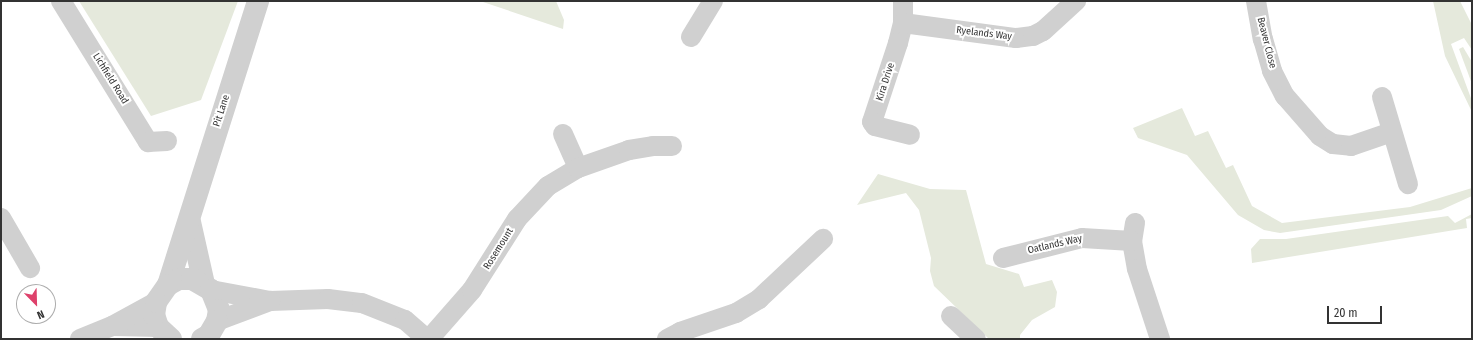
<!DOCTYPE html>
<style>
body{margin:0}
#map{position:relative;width:1473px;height:340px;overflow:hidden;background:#fff;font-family:"Fira Sans Condensed",sans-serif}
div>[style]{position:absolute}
.green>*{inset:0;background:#e5e9dc}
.minor>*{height:20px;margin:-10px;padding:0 10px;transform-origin:10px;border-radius:10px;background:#d0d0d0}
.tertiary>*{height:22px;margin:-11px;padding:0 11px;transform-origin:11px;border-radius:11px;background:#d0d0d0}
span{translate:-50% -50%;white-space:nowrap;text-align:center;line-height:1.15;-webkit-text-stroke:4px #fff;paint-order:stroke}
.street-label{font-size:10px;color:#333}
.frame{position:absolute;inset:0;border:2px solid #333;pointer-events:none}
.north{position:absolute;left:16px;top:284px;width:40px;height:40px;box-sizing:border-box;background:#fff;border:1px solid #adadad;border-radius:50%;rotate:157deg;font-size:11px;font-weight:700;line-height:16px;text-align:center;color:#333}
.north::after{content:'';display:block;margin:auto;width:14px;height:18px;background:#de416b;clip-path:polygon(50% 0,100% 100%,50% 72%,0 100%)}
.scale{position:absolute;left:1327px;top:306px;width:55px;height:18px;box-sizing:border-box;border:2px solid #333;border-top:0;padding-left:5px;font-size:12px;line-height:14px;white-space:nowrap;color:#333;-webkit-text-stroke:3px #fff;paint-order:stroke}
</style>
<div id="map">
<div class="green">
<i style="clip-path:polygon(79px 1px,238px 1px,201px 100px,151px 116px)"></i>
<i style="clip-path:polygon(480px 1px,556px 1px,564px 20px,563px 29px)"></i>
<i style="clip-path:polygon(1433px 1px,1460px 1px,1472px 25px,1472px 50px,1464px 38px,1451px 44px,1472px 101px,1472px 112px,1445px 56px)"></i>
<i style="clip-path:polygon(1463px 47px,1472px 62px,1472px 84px,1459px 49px)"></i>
<i style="clip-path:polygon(1182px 108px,1195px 136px,1208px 131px,1226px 168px,1233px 165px,1252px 206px,1282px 223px,1410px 207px,1472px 188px,1472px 196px,1441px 210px,1280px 233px,1264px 230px,1238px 215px,1187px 155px,1138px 138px,1133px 128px)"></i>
<i style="clip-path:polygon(878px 174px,930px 189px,966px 190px,986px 264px,1019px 274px,1024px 287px,1052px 280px,1057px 292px,1055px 307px,1032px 320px,1020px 335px,1020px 339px,989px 339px,934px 286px,930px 271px,931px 258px,919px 210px,906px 193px,857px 205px)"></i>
<i style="clip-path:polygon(1472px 214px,1472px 218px,1466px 219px,1467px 228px,1252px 263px,1251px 249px,1260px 239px,1286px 239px,1448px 216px,1455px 223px)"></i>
</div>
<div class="minor">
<i style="left:61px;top:1px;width:166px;rotate:58.3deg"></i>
<i style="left:148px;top:142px;width:19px;rotate:-3deg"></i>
<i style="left:903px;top:1px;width:22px;rotate:90deg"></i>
<i style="left:903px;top:23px;width:21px;rotate:104deg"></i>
<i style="left:898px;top:43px;width:83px;rotate:108.2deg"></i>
<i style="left:872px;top:122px;width:5px;rotate:53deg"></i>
<i style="left:875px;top:126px;width:36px;rotate:14deg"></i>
<i style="left:1256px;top:1px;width:39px;rotate:80deg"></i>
<i style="left:1263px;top:39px;width:33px;rotate:74deg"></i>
<i style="left:1272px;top:71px;width:28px;rotate:63deg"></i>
<i style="left:1285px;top:96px;width:53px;rotate:48.8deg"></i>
<i style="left:1320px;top:136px;width:15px;rotate:32deg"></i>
<i style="left:1333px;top:144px;width:18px;rotate:6deg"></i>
<i style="left:1351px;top:146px;width:43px;rotate:-18.9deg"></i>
<i style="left:903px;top:23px;width:114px;rotate:7.6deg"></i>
<i style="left:1016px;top:38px;width:17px;rotate:-7deg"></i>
<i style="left:1033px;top:36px;width:11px;rotate:-27deg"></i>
<i style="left:1043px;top:31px;width:45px;rotate:-42.3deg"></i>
<i style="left:691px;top:37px;width:42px;rotate:-58.6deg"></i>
<i style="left:1382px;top:97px;width:91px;rotate:73.4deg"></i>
<i style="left:563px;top:134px;width:37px;rotate:66deg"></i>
<i style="left:1px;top:218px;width:58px;rotate:59.9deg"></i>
<i style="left:1135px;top:223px;width:18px;rotate:99deg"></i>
<i style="left:1132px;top:241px;width:28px;rotate:80deg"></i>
<i style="left:1137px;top:269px;width:74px;rotate:71.8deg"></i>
<i style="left:1003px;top:258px;width:81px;rotate:-14.2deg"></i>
<i style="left:1082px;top:238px;width:50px;rotate:3.4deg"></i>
<i style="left:211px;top:290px;width:60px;rotate:10.6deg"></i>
<i style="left:270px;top:301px;width:58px;rotate:-2deg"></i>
<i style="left:328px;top:299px;width:34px;rotate:7deg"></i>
<i style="left:362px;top:303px;width:46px;rotate:21.6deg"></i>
<i style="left:405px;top:320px;width:29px;rotate:41deg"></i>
<i style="left:951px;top:316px;width:34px;rotate:43deg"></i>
<i style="left:217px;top:321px;width:57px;rotate:-20.7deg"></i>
<i style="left:114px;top:326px;width:44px;rotate:1.3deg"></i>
<i style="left:80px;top:339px;width:35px;rotate:-22deg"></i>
<i style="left:112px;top:326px;width:50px;rotate:-28.6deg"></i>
<i style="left:429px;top:339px;width:65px;rotate:-48.7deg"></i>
<i style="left:472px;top:290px;width:84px;rotate:-57.6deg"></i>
<i style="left:517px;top:219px;width:45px;rotate:-46.8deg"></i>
<i style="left:548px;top:186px;width:35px;rotate:-31deg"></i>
<i style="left:578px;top:168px;width:54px;rotate:-19.4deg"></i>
<i style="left:629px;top:150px;width:24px;rotate:-9deg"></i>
<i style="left:653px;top:146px;width:19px"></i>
<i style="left:667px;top:339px;width:15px;rotate:-28deg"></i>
<i style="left:680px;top:332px;width:59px;rotate:-18.7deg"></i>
<i style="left:736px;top:313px;width:27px;rotate:-31deg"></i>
<i style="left:759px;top:299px;width:88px;rotate:-43.2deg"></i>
</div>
<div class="tertiary">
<i style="left:190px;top:222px;width:64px;rotate:77.3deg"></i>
<i style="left:168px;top:285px;width:298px;rotate:-72.4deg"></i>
<i style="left:171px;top:339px;width:18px;rotate:-137deg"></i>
<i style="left:158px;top:327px;width:13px;rotate:-108deg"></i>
<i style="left:154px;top:315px;width:13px;rotate:-81deg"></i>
<i style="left:156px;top:302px;width:21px;rotate:-55deg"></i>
<i style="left:168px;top:285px;width:13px;rotate:-29deg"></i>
<i style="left:179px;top:279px;width:13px"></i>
<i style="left:192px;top:279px;width:22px;rotate:30deg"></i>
<i style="left:211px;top:290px;width:22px;rotate:68deg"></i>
<i style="left:219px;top:310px;width:11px;rotate:100deg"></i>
<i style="left:217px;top:321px;width:16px;rotate:120deg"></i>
<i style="left:209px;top:335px;width:8px;rotate:150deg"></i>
</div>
<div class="street-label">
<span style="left:984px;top:34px;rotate:7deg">Ryelands Way</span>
<span style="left:1266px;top:43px;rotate:76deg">Beaver Close</span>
<span style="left:110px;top:79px;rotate:58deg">Lichfield Road</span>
<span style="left:886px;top:82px;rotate:-72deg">Kira Drive</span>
<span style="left:222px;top:111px;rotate:-72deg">Pit Lane</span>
<span style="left:1055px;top:245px;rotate:-13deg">Oatlands Way</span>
<span style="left:499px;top:249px;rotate:-58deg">Rosemount</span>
</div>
<div class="frame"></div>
<div class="north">N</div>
<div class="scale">20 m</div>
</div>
